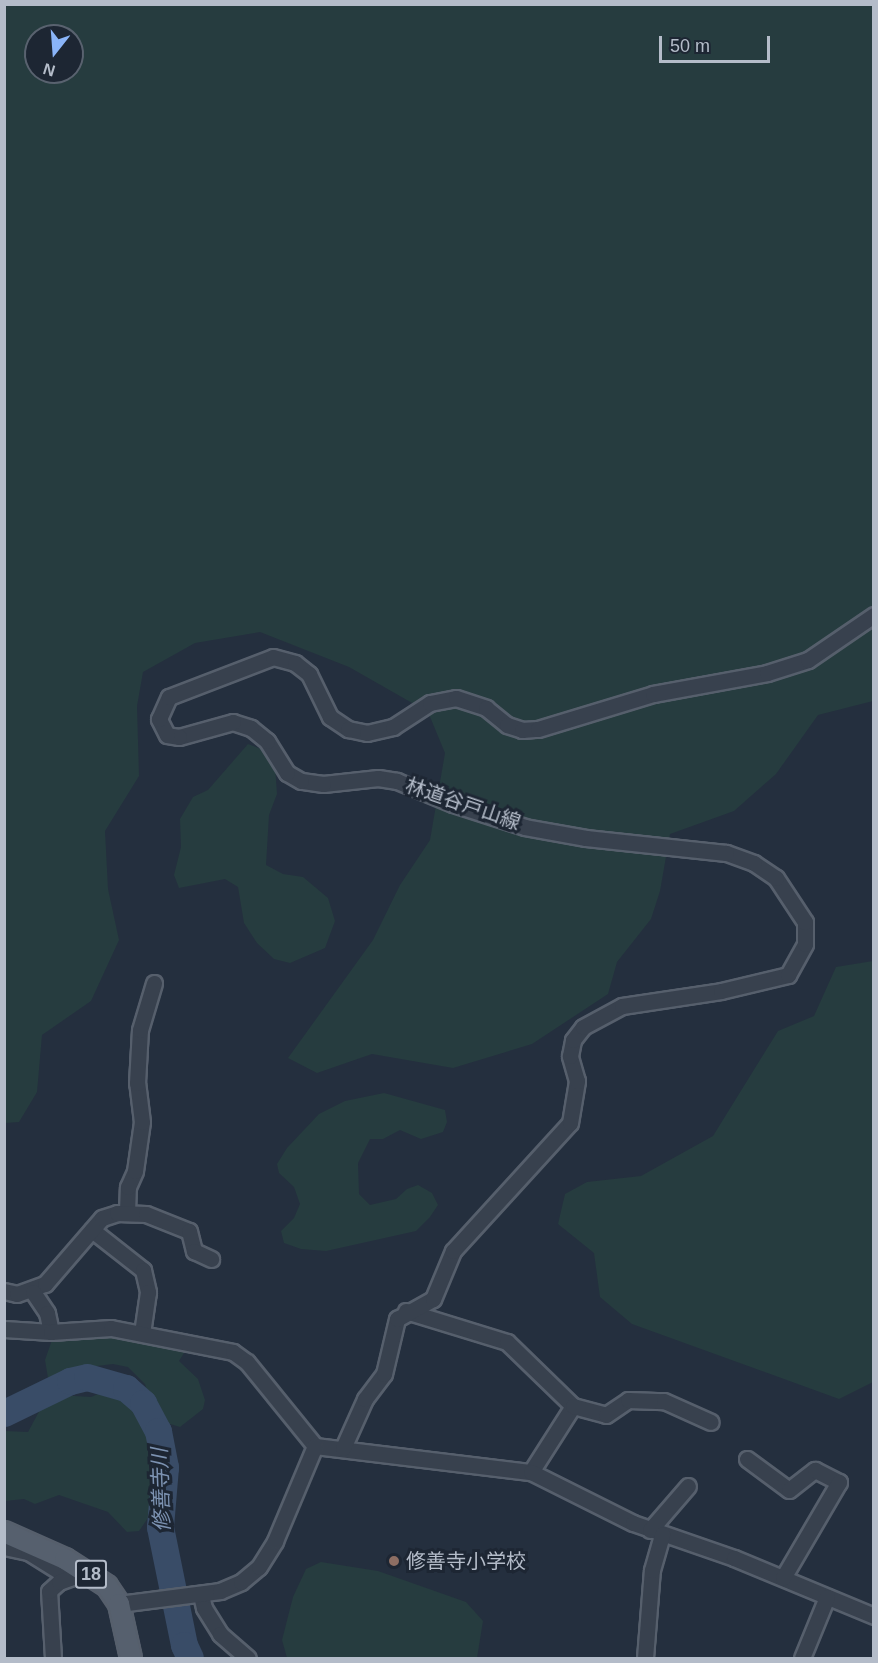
<!DOCTYPE html>
<meta charset="utf-8">
<style>
body{margin:0}
#map{position:relative;width:878px;height:1663px;overflow:hidden;background:#242f3e;font-family:Helvetica,"Noto Sans JP",sans-serif}
div>[style]{position:absolute}
.green>*{inset:0;background:#263c3f}
.river>*{height:27px;margin:-13.5px;padding:0 13.5px;transform-origin:13.5px;border-radius:13.5px;background:#394c67}
.roads{filter:drop-shadow(2px 0 #565f6c) drop-shadow(-2px 0 #565f6c) drop-shadow(0 2px #565f6c) drop-shadow(0 -2px #565f6c)}
.minor>*{height:15px;margin:-7.5px;padding:0 7.5px;transform-origin:7.5px;border-radius:7.5px;background:#38414e}
.major>*{height:20px;margin:-10px;padding:0 10px;transform-origin:10px;border-radius:10px;background:#56606e}
.dots>*{width:16px;height:16px;translate:-50% -50%;box-sizing:border-box;border:3px solid #1d2633;border-radius:50%}
span{translate:-50% -50%;white-space:nowrap;text-align:center;line-height:1.15;-webkit-text-stroke:6px #1d2633;paint-order:stroke}
.shield-label span{padding:2px 4px;background:#1d2633;border:2px solid;border-radius:4px;-webkit-text-stroke-width:0}
.shield-label{font-size:18px;color:#b4bcc9;font-weight:700}
.street-label{font-size:20px;color:#b4bcc9}
.poi-label{font-size:20px;color:#b4bcc9}
.left{translate:0 -50%;text-align:left}
.water-label{font-size:21px;color:#7c92b1;font-style:italic}
.frame{position:absolute;inset:0;border:6px solid #b4bcc9;pointer-events:none}
.north{position:absolute;left:24px;top:24px;width:60px;height:60px;box-sizing:border-box;background:#1d2633;border:2px solid #59626f;border-radius:50%;rotate:197deg;font-size:16px;font-weight:700;line-height:24px;text-align:center;color:#b4bcc9}
.north::after{content:'';display:block;margin:auto;width:21px;height:27px;background:#8ab4f8;clip-path:polygon(50% 0,100% 100%,50% 72%,0 100%)}
.scale{position:absolute;left:659px;top:36px;width:111px;height:27px;box-sizing:border-box;border:3px solid #b4bcc9;border-top:0;padding-left:8px;font-size:18px;line-height:21px;white-space:nowrap;color:#b4bcc9;-webkit-text-stroke:4px #1d2633;paint-order:stroke}
</style>
<div id="map">
<div class="green">
<i style="clip-path:polygon(evenodd,5px 5px,873px 5px,873px 701px,818px 715px,776px 774px,734px 811px,670px 834px,660px 891px,651px 919px,617px 962px,608px 994px,532px 1044px,453px 1068px,372px 1054px,317px 1073px,288px 1058px,373px 940px,400px 885px,430px 840px,445px 753px,428px 712px,349px 667px,260px 632px,195px 643px,143px 672px,137px 706px,139px 776px,105px 831px,108px 889px,119px 940px,91px 1001px,42px 1035px,37px 1092px,19px 1122px,5px 1123px,5px 5px,36px 36px,72px 36px,72px 72px,36px 72px,36px 36px)"></i>
<i style="clip-path:polygon(248px 744px,266px 751px,275px 766px,277px 794px,269px 815px,266px 865px,283px 874px,303px 877px,328px 898px,335px 921px,325px 948px,290px 963px,274px 959px,257px 943px,244px 923px,238px 887px,225px 879px,179px 888px,174px 875px,181px 847px,180px 819px,193px 797px,208px 790px)"></i>
<i style="clip-path:polygon(873px 961px,873px 1382px,839px 1399px,632px 1324px,600px 1297px,594px 1253px,558px 1224px,565px 1194px,587px 1182px,641px 1176px,713px 1136px,778px 1031px,814px 1016px,836px 967px)"></i>
<i style="clip-path:polygon(384px 1093px,445px 1110px,447px 1122px,443px 1132px,421px 1139px,400px 1130px,383px 1139px,370px 1139px,358px 1163px,359px 1194px,370px 1205px,396px 1199px,407px 1189px,418px 1185px,432px 1193px,438px 1205px,430px 1217px,416px 1231px,326px 1251px,301px 1249px,284px 1243px,281px 1231px,294px 1218px,300px 1204px,294px 1187px,279px 1173px,277px 1164px,287px 1148px,319px 1114px,345px 1101px)"></i>
<i style="clip-path:polygon(93px 1334px,179px 1344px,184px 1353px,179px 1361px,198px 1379px,205px 1400px,203px 1409px,180px 1427px,167px 1423px,151px 1404px,145px 1384px,128px 1367px,113px 1364px,73px 1369px,48px 1378px,45px 1360px,52px 1340px)"></i>
<i style="clip-path:polygon(108px 1390px,138px 1411px,154px 1445px,155px 1484px,150px 1515px,139px 1531px,127px 1532px,108px 1512px,59px 1495px,35px 1504px,24px 1499px,5px 1501px,5px 1431px,28px 1432px,42px 1406px,58px 1395px,91px 1397px)"></i>
<i style="clip-path:polygon(321px 1562px,378px 1571px,466px 1602px,483px 1621px,477px 1658px,287px 1658px,282px 1640px,293px 1597px,306px 1569px)"></i>
</div>
<div class="river">
<i style="left:4px;top:1413px;width:73px;rotate:-25.9deg"></i>
<i style="left:70px;top:1381px;width:17px;rotate:-13deg"></i>
<i style="left:87px;top:1377px;width:41px;rotate:15.8deg"></i>
<i style="left:126px;top:1388px;width:23px;rotate:41deg"></i>
<i style="left:143px;top:1403px;width:32px;rotate:62deg"></i>
<i style="left:158px;top:1431px;width:37px;rotate:79deg"></i>
<i style="left:165px;top:1467px;width:60px;rotate:94.8deg"></i>
<i style="left:160px;top:1527px;width:120px;rotate:78.5deg"></i>
<i style="left:184px;top:1645px;width:14px;rotate:65deg"></i>
</div>
<div class="roads">
<div class="minor">
<i style="left:127px;top:1212px;width:25px;rotate:-88deg"></i>
<i style="left:128px;top:1187px;width:17px;rotate:-66deg"></i>
<i style="left:135px;top:1171px;width:49px;rotate:-81.9deg"></i>
<i style="left:142px;top:1122px;width:39px;rotate:-97deg"></i>
<i style="left:137px;top:1083px;width:53px;rotate:-86.8deg"></i>
<i style="left:140px;top:1030px;width:49px;rotate:-73.4deg"></i>
<i style="left:92px;top:1230px;width:65px;rotate:38.1deg"></i>
<i style="left:143px;top:1270px;width:23px;rotate:77deg"></i>
<i style="left:148px;top:1292px;width:41px;rotate:98.3deg"></i>
<i style="left:4px;top:1291px;width:13px;rotate:13deg"></i>
<i style="left:17px;top:1294px;width:30px;rotate:-20deg"></i>
<i style="left:45px;top:1284px;width:87px;rotate:-49.2deg"></i>
<i style="left:102px;top:1218px;width:16px;rotate:-18deg"></i>
<i style="left:117px;top:1213px;width:29px;rotate:2deg"></i>
<i style="left:146px;top:1214px;width:46px;rotate:21.6deg"></i>
<i style="left:189px;top:1231px;width:21px;rotate:76deg"></i>
<i style="left:194px;top:1251px;width:19px;rotate:25deg"></i>
<i style="left:33px;top:1292px;width:25px;rotate:56deg"></i>
<i style="left:47px;top:1313px;width:19px;rotate:78deg"></i>
<i style="left:406px;top:1311px;width:106px;rotate:17.1deg"></i>
<i style="left:507px;top:1342px;width:92px;rotate:44.1deg"></i>
<i style="left:573px;top:1406px;width:78px;rotate:122.5deg"></i>
<i style="left:4px;top:1329px;width:47px;rotate:3.7deg"></i>
<i style="left:51px;top:1332px;width:60px;rotate:-3.8deg"></i>
<i style="left:111px;top:1328px;width:124px;rotate:11.1deg"></i>
<i style="left:233px;top:1352px;width:17px;rotate:36deg"></i>
<i style="left:247px;top:1362px;width:108px;rotate:51deg"></i>
<i style="left:315px;top:1446px;width:218px;rotate:6.9deg"></i>
<i style="left:531px;top:1472px;width:114px;rotate:26.6deg"></i>
<i style="left:633px;top:1523px;width:107px;rotate:19.1deg"></i>
<i style="left:734px;top:1558px;width:152px;rotate:22.5deg"></i>
<i style="left:573px;top:1406px;width:34px;rotate:15deg"></i>
<i style="left:606px;top:1415px;width:27px;rotate:-34deg"></i>
<i style="left:628px;top:1400px;width:36px;rotate:2deg"></i>
<i style="left:664px;top:1401px;width:51px;rotate:24.1deg"></i>
<i style="left:343px;top:1448px;width:54px;rotate:-65.8deg"></i>
<i style="left:365px;top:1399px;width:31px;rotate:-53deg"></i>
<i style="left:384px;top:1374px;width:57px;rotate:-76.7deg"></i>
<i style="left:397px;top:1319px;width:41px;rotate:-29.1deg"></i>
<i style="left:433px;top:1299px;width:52px;rotate:-67.4deg"></i>
<i style="left:453px;top:1251px;width:173px;rotate:-47.6deg"></i>
<i style="left:570px;top:1123px;width:43px;rotate:-80.5deg"></i>
<i style="left:577px;top:1081px;width:26px;rotate:-106deg"></i>
<i style="left:570px;top:1056px;width:16px;rotate:-79deg"></i>
<i style="left:573px;top:1040px;width:16px;rotate:-52deg"></i>
<i style="left:583px;top:1027px;width:44px;rotate:-28.3deg"></i>
<i style="left:622px;top:1006px;width:100px;rotate:-8.6deg"></i>
<i style="left:721px;top:991px;width:69px;rotate:-13.4deg"></i>
<i style="left:788px;top:975px;width:35px;rotate:-61deg"></i>
<i style="left:805px;top:944px;width:22px;rotate:-90deg"></i>
<i style="left:805px;top:922px;width:53px;rotate:-123.4deg"></i>
<i style="left:776px;top:878px;width:27px;rotate:-146deg"></i>
<i style="left:754px;top:863px;width:30px;rotate:-160deg"></i>
<i style="left:726px;top:853px;width:141px;rotate:-173.9deg"></i>
<i style="left:586px;top:838px;width:62px;rotate:-169.8deg"></i>
<i style="left:525px;top:827px;width:76px;rotate:-162.3deg"></i>
<i style="left:453px;top:804px;width:61px;rotate:-157.7deg"></i>
<i style="left:397px;top:781px;width:19px;rotate:-171deg"></i>
<i style="left:378px;top:778px;width:55px;rotate:173.8deg"></i>
<i style="left:323px;top:784px;width:22px;rotate:-172deg"></i>
<i style="left:301px;top:781px;width:16px;rotate:-150deg"></i>
<i style="left:287px;top:773px;width:38px;rotate:-122deg"></i>
<i style="left:267px;top:741px;width:21px;rotate:-141deg"></i>
<i style="left:251px;top:728px;width:19px;rotate:-162deg"></i>
<i style="left:233px;top:722px;width:56px;rotate:164.5deg"></i>
<i style="left:179px;top:737px;width:12px;rotate:-171deg"></i>
<i style="left:167px;top:735px;width:18px;rotate:-117deg"></i>
<i style="left:159px;top:719px;width:24px;rotate:-66deg"></i>
<i style="left:169px;top:697px;width:111px;rotate:-21deg"></i>
<i style="left:273px;top:657px;width:23px;rotate:15deg"></i>
<i style="left:295px;top:663px;width:18px;rotate:38deg"></i>
<i style="left:309px;top:674px;width:48px;rotate:64deg"></i>
<i style="left:330px;top:717px;width:22px;rotate:34deg"></i>
<i style="left:348px;top:729px;width:19px;rotate:12deg"></i>
<i style="left:367px;top:733px;width:27px;rotate:-13deg"></i>
<i style="left:393px;top:727px;width:44px;rotate:-33deg"></i>
<i style="left:430px;top:703px;width:26px;rotate:-11deg"></i>
<i style="left:456px;top:698px;width:32px;rotate:18deg"></i>
<i style="left:486px;top:708px;width:27px;rotate:39deg"></i>
<i style="left:507px;top:725px;width:16px;rotate:18deg"></i>
<i style="left:522px;top:730px;width:16px;rotate:-4deg"></i>
<i style="left:538px;top:729px;width:120px;rotate:-16.9deg"></i>
<i style="left:653px;top:694px;width:116px;rotate:-10.4deg"></i>
<i style="left:767px;top:673px;width:43px;rotate:-17.6deg"></i>
<i style="left:808px;top:660px;width:80px;rotate:-34.3deg"></i>
<i style="left:747px;top:1459px;width:52px;rotate:36.4deg"></i>
<i style="left:789px;top:1490px;width:33px;rotate:-38deg"></i>
<i style="left:815px;top:1470px;width:27px;rotate:27deg"></i>
<i style="left:839px;top:1482px;width:111px;rotate:120.3deg"></i>
<i style="left:650px;top:1530px;width:58px;rotate:-49.2deg"></i>
<i style="left:4px;top:1547px;width:25px;rotate:12deg"></i>
<i style="left:28px;top:1552px;width:49px;rotate:31.8deg"></i>
<i style="left:201px;top:1595px;width:13px;rotate:77deg"></i>
<i style="left:204px;top:1608px;width:31px;rotate:58deg"></i>
<i style="left:220px;top:1634px;width:37px;rotate:41deg"></i>
<i style="left:119px;top:1604px;width:102px;rotate:-7.3deg"></i>
<i style="left:220px;top:1591px;width:23px;rotate:-23deg"></i>
<i style="left:241px;top:1582px;width:23px;rotate:-40deg"></i>
<i style="left:259px;top:1567px;width:31px;rotate:-58deg"></i>
<i style="left:275px;top:1541px;width:103px;rotate:-67.2deg"></i>
<i style="left:53px;top:1658px;width:67px;rotate:-93.4deg"></i>
<i style="left:49px;top:1591px;width:13px;rotate:-42deg"></i>
<i style="left:59px;top:1582px;width:30px;rotate:-20deg"></i>
<i style="left:645px;top:1658px;width:88px;rotate:-85.5deg"></i>
<i style="left:652px;top:1570px;width:37px;rotate:-74deg"></i>
<i style="left:802px;top:1658px;width:66px;rotate:-67.7deg"></i>
</div>
<div class="major">
<i style="left:4px;top:1532px;width:67px;rotate:23.9deg"></i>
<i style="left:65px;top:1559px;width:50px;rotate:32.7deg"></i>
<i style="left:107px;top:1586px;width:22px;rotate:56deg"></i>
<i style="left:119px;top:1604px;width:55px;rotate:77.5deg"></i>
</div>
</div>
<div class="dots">
<i style="left:394px;top:1561px;background:#8d6e63"></i>
</div>
<div class="shield-label">
<span style="left:91px;top:1574px">18</span>
</div>
<div class="street-label">
<span style="left:463px;top:804px;rotate:19deg">林道谷戸山線</span>
</div>
<div class="poi-label">
<span class="left" style="left:406px;top:1561px">修善寺小学校</span>
</div>
<div class="water-label">
<span style="left:161px;top:1490px;rotate:-92deg">修善寺川</span>
</div>
<div class="frame"></div>
<div class="north">N</div>
<div class="scale">50 m</div>
</div>
